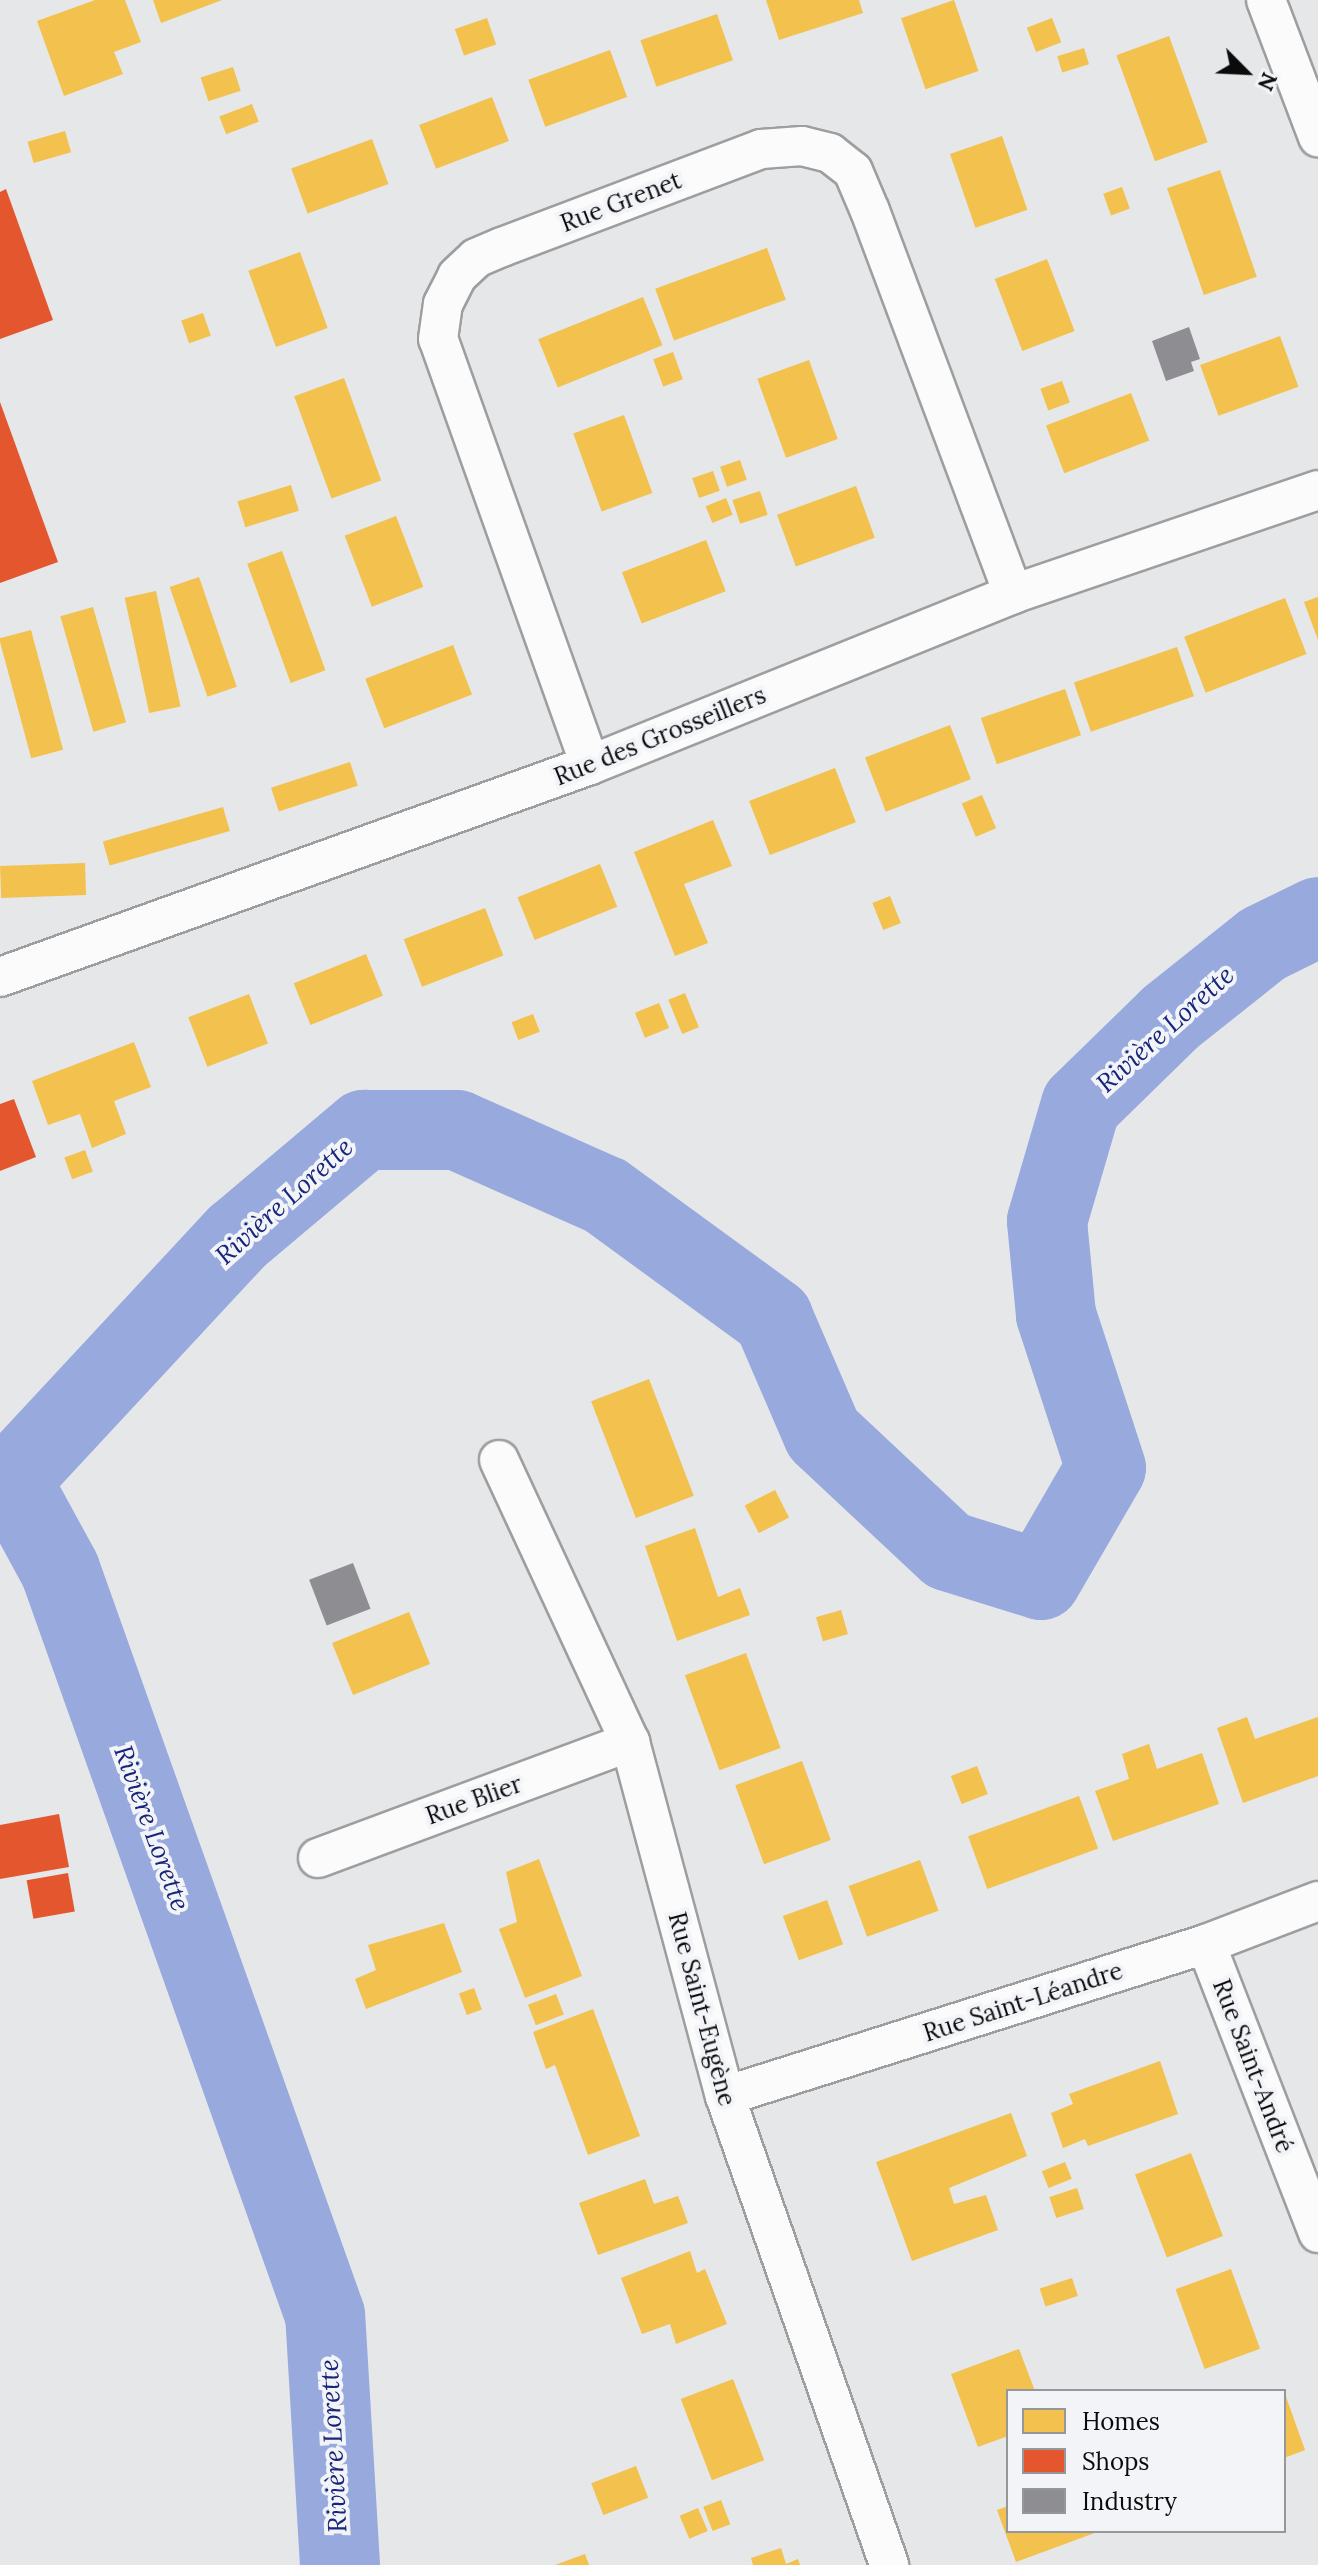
<!DOCTYPE html>
<meta charset="utf-8">
<style>
body{margin:0}
#map{position:relative;width:1318px;height:2565px;overflow:hidden;background:#e6e7e9;font-family:Lora,serif}
div>[style]{position:absolute}
.homes>*{inset:0;background:#f2c14e;transform-origin:0 0}
.shops>*{inset:0;background:#e4572e;transform-origin:0 0}
.industry>*{inset:0;background:#8d8d92;transform-origin:0 0}
.river>*{height:80px;margin:-40px;padding:0 40px;transform-origin:40px;border-radius:40px;background:#97a9dd}
.roads{filter:drop-shadow(2px 0 #9d9e9f) drop-shadow(-2px 0 #9d9e9f) drop-shadow(0 2px #9d9e9f) drop-shadow(0 -2px #9d9e9f)}
.street>*{height:38px;margin:-19px;padding:0 19px;transform-origin:19px;border-radius:19px;background:#fbfbfc}
span{translate:-50% -50%;white-space:nowrap;text-align:center;line-height:1.15;-webkit-text-stroke:8px #f2f4f8;paint-order:stroke}
.street-label{font-size:24px;color:#0b0b0c}
.water-label{font-size:26px;color:#17257a;font-style:italic}
.legend{position:absolute;left:1006px;top:2389px;width:280px;height:144px;box-sizing:border-box;background:#f2f4f8;border:2px solid #96979a;margin:0;padding:10px 14px;list-style:none;font-size:24px;color:#0b0b0c}
.legend li{display:flex;align-items:center;gap:16px;height:40px}
.legend b{width:40px;border:2px solid #96979a}
.north{position:absolute;left:1206px;top:32px;width:80px;height:80px;-webkit-text-stroke:6px #f2f4f8;paint-order:stroke;rotate:114deg;font-size:22px;font-weight:700;line-height:32px;text-align:center;color:#0b0b0c}
.north::after{content:'';display:block;margin:auto;width:28px;height:36px;background:#0b0b0c;clip-path:polygon(50% 0,100% 100%,50% 72%,0 100%)}
</style>
<div id="map">
<div class="homes">
<i style="clip-path:polygon(95px 0,125px 0,141px 42px,114px 52px,123px 74px,64px 96px,37px 21px)"></i>
<i style="clip-path:polygon(153px 0,222px 0,161px 23px)"></i>
<i style="clip-path:polygon(766px 0,859px 0,863px 13px,779px 40px)"></i>
<i style="left:954px;top:0;width:75px;height:56px;rotate:71deg"></i>
<i style="left:717px;top:14px;width:49px;height:81px;rotate:71deg"></i>
<i style="left:487px;top:18px;width:28px;height:34px;rotate:71deg"></i>
<i style="left:1052px;top:18px;width:26px;height:27px;rotate:69deg"></i>
<i style="left:1169px;top:36px;width:113px;height:56px;rotate:70deg"></i>
<i style="left:1084px;top:48px;width:17px;height:28px;rotate:73deg"></i>
<i style="left:610px;top:50px;width:50px;height:87px;rotate:70deg"></i>
<i style="left:233px;top:67px;width:25px;height:34px;rotate:72deg"></i>
<i style="left:492px;top:97px;width:47px;height:78px;rotate:69deg"></i>
<i style="left:252px;top:104px;width:19px;height:35px;rotate:69deg"></i>
<i style="left:65px;top:131px;width:22px;height:39px;rotate:74deg"></i>
<i style="left:1002px;top:136px;width:78px;height:55px;rotate:71deg"></i>
<i style="left:372px;top:139px;width:48px;height:86px;rotate:70deg"></i>
<i style="left:1220px;top:170px;width:113px;height:56px;rotate:71deg"></i>
<i style="left:1122px;top:187px;width:23px;height:20px;rotate:70deg"></i>
<i style="left:767px;top:248px;width:55px;height:119px;rotate:70deg"></i>
<i style="left:300px;top:252px;width:81px;height:55px;rotate:70deg"></i>
<i style="left:1047px;top:259px;width:77px;height:56px;rotate:69deg"></i>
<i style="left:643px;top:297px;width:52px;height:113px;rotate:68deg"></i>
<i style="left:203px;top:313px;width:24px;height:23px;rotate:71deg"></i>
<i style="left:1280px;top:336px;width:54px;height:85px;rotate:70deg"></i>
<i style="left:673px;top:352px;width:29px;height:21px;rotate:70deg"></i>
<i style="left:809px;top:360px;width:84px;height:55px;rotate:70deg"></i>
<i style="left:344px;top:378px;width:109px;height:53px;rotate:70deg"></i>
<i style="left:1062px;top:381px;width:23px;height:23px;rotate:70deg"></i>
<i style="left:1131px;top:393px;width:51px;height:91px;rotate:69deg"></i>
<i style="left:624px;top:415px;width:83px;height:54px;rotate:70deg"></i>
<i style="left:740px;top:460px;width:21px;height:21px;rotate:71deg"></i>
<i style="left:713px;top:471px;width:21px;height:22px;rotate:71deg"></i>
<i style="left:291px;top:485px;width:27px;height:56px;rotate:73deg"></i>
<i style="left:856px;top:486px;width:55px;height:84px;rotate:70deg"></i>
<i style="left:760px;top:491px;width:25px;height:29px;rotate:72deg"></i>
<i style="left:726px;top:498px;width:18px;height:22px;rotate:68deg"></i>
<i style="left:396px;top:516px;width:76px;height:55px;rotate:69deg"></i>
<i style="left:706px;top:540px;width:55px;height:90px;rotate:69deg"></i>
<i style="left:282px;top:551px;width:127px;height:37px;rotate:70deg"></i>
<i style="left:199px;top:577px;width:116px;height:31px;rotate:71deg"></i>
<i style="left:156px;top:591px;width:118px;height:32px;rotate:78deg"></i>
<i style="clip-path:polygon(1318px 597px,1318px 640px,1304px 602px)"></i>
<i style="left:1285px;top:598px;width:60px;height:108px;rotate:69deg"></i>
<i style="left:93px;top:607px;width:120px;height:34px;rotate:74deg"></i>
<i style="left:31px;top:630px;width:124px;height:33px;rotate:75deg"></i>
<i style="left:453px;top:645px;width:53px;height:94px;rotate:69deg"></i>
<i style="left:1177px;top:647px;width:52px;height:109px;rotate:71deg"></i>
<i style="left:1065px;top:689px;width:49px;height:89px;rotate:71deg"></i>
<i style="left:950px;top:725px;width:58px;height:91px;rotate:69deg"></i>
<i style="left:350px;top:762px;width:25px;height:83px;rotate:72deg"></i>
<i style="left:835px;top:768px;width:58px;height:92px;rotate:69deg"></i>
<i style="left:982px;top:795px;width:36px;height:22px;rotate:67deg"></i>
<i style="left:223px;top:807px;width:25px;height:125px;rotate:74deg"></i>
<i style="clip-path:polygon(713px 820px,732px 866px,684px 884px,708px 943px,675px 956px,634px 852px)"></i>
<i style="left:85px;top:863px;width:32px;height:85px;rotate:88deg"></i>
<i style="left:600px;top:864px;width:46px;height:89px;rotate:68deg"></i>
<i style="left:890px;top:896px;width:29px;height:19px;rotate:68deg"></i>
<i style="left:485px;top:908px;width:51px;height:87px;rotate:69deg"></i>
<i style="left:366px;top:954px;width:45px;height:78px;rotate:68deg"></i>
<i style="left:685px;top:993px;width:37px;height:18px;rotate:68deg"></i>
<i style="left:249px;top:994px;width:53px;height:65px;rotate:69deg"></i>
<i style="left:659px;top:1003px;width:27px;height:26px;rotate:68deg"></i>
<i style="left:533px;top:1014px;width:19px;height:23px;rotate:69deg"></i>
<i style="clip-path:polygon(134px 1042px,151px 1087px,114px 1101px,126px 1134px,92px 1148px,80px 1114px,48px 1125px,32px 1081px)"></i>
<i style="left:85px;top:1150px;width:23px;height:22px;rotate:70deg"></i>
<i style="left:649px;top:1379px;width:125px;height:62px;rotate:69deg"></i>
<i style="left:775px;top:1490px;width:31px;height:34px;rotate:63deg"></i>
<i style="clip-path:polygon(695px 1528px,718px 1597px,740px 1588px,750px 1615px,677px 1641px,645px 1546px)"></i>
<i style="left:841px;top:1610px;width:25px;height:26px;rotate:74deg"></i>
<i style="left:409px;top:1612px;width:56px;height:83px;rotate:68deg"></i>
<i style="left:746px;top:1653px;width:101px;height:65px;rotate:70deg"></i>
<i style="clip-path:polygon(1247px 1717px,1255px 1739px,1318px 1717px,1318px 1776px,1243px 1803px,1217px 1728px)"></i>
<i style="clip-path:polygon(1149px 1744px,1157px 1769px,1202px 1753px,1219px 1804px,1113px 1841px,1095px 1791px,1129px 1779px,1122px 1754px)"></i>
<i style="left:802px;top:1761px;width:84px;height:71px;rotate:70deg"></i>
<i style="left:977px;top:1766px;width:30px;height:28px;rotate:69deg"></i>
<i style="left:1079px;top:1796px;width:56px;height:118px;rotate:70deg"></i>
<i style="clip-path:polygon(539px 1859px,582px 1976px,525px 1998px,499px 1929px,517px 1922px,506px 1872px)"></i>
<i style="left:920px;top:1860px;width:54px;height:76px;rotate:70deg"></i>
<i style="left:827px;top:1900px;width:47px;height:47px;rotate:70deg"></i>
<i style="clip-path:polygon(444px 1923px,462px 1972px,366px 2009px,355px 1979px,376px 1970px,368px 1945px)"></i>
<i style="left:474px;top:1988px;width:23px;height:16px;rotate:70deg"></i>
<i style="left:556px;top:1994px;width:22px;height:30px;rotate:69deg"></i>
<i style="clip-path:polygon(593px 2009px,640px 2136px,588px 2155px,555px 2065px,546px 2069px,533px 2032px)"></i>
<i style="clip-path:polygon(1160px 2061px,1178px 2114px,1088px 2146px,1085px 2139px,1063px 2148px,1051px 2113px,1073px 2104px,1069px 2094px)"></i>
<i style="clip-path:polygon(1011px 2113px,1027px 2156px,949px 2188px,954px 2204px,986px 2195px,998px 2230px,912px 2261px,876px 2162px)"></i>
<i style="left:1191px;top:2153px;width:89px;height:60px;rotate:69deg"></i>
<i style="left:1065px;top:2162px;width:18px;height:25px;rotate:68deg"></i>
<i style="clip-path:polygon(645px 2179px,654px 2204px,678px 2196px,688px 2223px,598px 2255px,579px 2203px)"></i>
<i style="left:1077px;top:2188px;width:22px;height:29px;rotate:72deg"></i>
<i style="clip-path:polygon(690px 2251px,697px 2273px,705px 2269px,727px 2324px,676px 2344px,670px 2324px,642px 2334px,621px 2278px)"></i>
<i style="left:1231px;top:2269px;width:85px;height:59px;rotate:70deg"></i>
<i style="left:1072px;top:2278px;width:19px;height:34px;rotate:72deg"></i>
<i style="clip-path:polygon(1019px 2349px,1035px 2391px,1008px 2391px,1008px 2436px,978px 2447px,951px 2374px)"></i>
<i style="left:733px;top:2379px;width:87px;height:56px;rotate:69deg"></i>
<i style="clip-path:polygon(1284px 2391px,1305px 2450px,1284px 2458px)"></i>
<i style="left:636px;top:2466px;width:34px;height:48px;rotate:69deg"></i>
<i style="left:721px;top:2500px;width:26px;height:19px;rotate:69deg"></i>
<i style="clip-path:polygon(1008px 2506px,1008px 2531px,1100px 2531px,1016px 2562px,997px 2510px)"></i>
<i style="left:698px;top:2508px;width:25px;height:20px;rotate:67deg"></i>
<i style="clip-path:polygon(781px 2548px,786px 2564px,798px 2559px,800px 2565px,753px 2565px,751px 2558px)"></i>
<i style="clip-path:polygon(585px 2554px,589px 2565px,555px 2565px)"></i>
</div>
<div class="shops">
<i style="clip-path:polygon(6px 189px,53px 320px,0 339px,0 192px)"></i>
<i style="clip-path:polygon(0 402px,58px 562px,0 583px)"></i>
<i style="clip-path:polygon(14px 1099px,36px 1157px,0 1171px,0 1104px)"></i>
<i style="clip-path:polygon(59px 1814px,69px 1867px,0 1879px,0 1825px)"></i>
<i style="left:68px;top:1873px;width:39px;height:42px;rotate:80deg"></i>
</div>
<div class="industry">
<i style="clip-path:polygon(1189px 327px,1200px 359px,1191px 362px,1194px 371px,1166px 381px,1152px 341px)"></i>
<i style="left:353px;top:1563px;width:49px;height:47px;rotate:69deg"></i>
</div>
<div class="river">
<i style="left:340px;top:2565px;width:250px;rotate:-93.4deg"></i>
<i style="left:325px;top:2315px;width:791px;rotate:-109.58deg"></i>
<i style="left:60px;top:1570px;width:102px;rotate:-118.6deg"></i>
<i style="left:11px;top:1480px;width:333px;rotate:-47.1deg"></i>
<i style="left:238px;top:1236px;width:165px;rotate:-40.1deg"></i>
<i style="left:364px;top:1130px;width:93px"></i>
<i style="left:457px;top:1130px;width:163px;rotate:23.9deg"></i>
<i style="left:606px;top:1196px;width:207px;rotate:36.1deg"></i>
<i style="left:773px;top:1318px;width:126px;rotate:66.7deg"></i>
<i style="left:823px;top:1434px;width:171px;rotate:43.1deg"></i>
<i style="left:948px;top:1551px;width:97px;rotate:17.3deg"></i>
<i style="left:1041px;top:1580px;width:129px;rotate:-59.9deg"></i>
<i style="left:1106px;top:1468px;width:161px;rotate:-108.1deg"></i>
<i style="left:1056px;top:1315px;width:94px;rotate:-95.5deg"></i>
<i style="left:1047px;top:1221px;width:121px;rotate:-73.7deg"></i>
<i style="left:1081px;top:1105px;width:124px;rotate:-44.3deg"></i>
<i style="left:1170px;top:1018px;width:119px;rotate:-38.5deg"></i>
<i style="left:1263px;top:944px;width:61px;rotate:-26.1deg"></i>
</div>
<div class="roads">
<div class="street">
<i style="left:1266px;top:0;width:147px;rotate:69.2deg"></i>
<i style="left:590px;top:765px;width:452px;rotate:-109.6deg"></i>
<i style="left:438px;top:339px;width:35px;rotate:-82deg"></i>
<i style="left:443px;top:304px;width:31px;rotate:-63deg"></i>
<i style="left:457px;top:276px;width:26px;rotate:-43deg"></i>
<i style="left:476px;top:258px;width:28px;rotate:-23deg"></i>
<i style="left:502px;top:247px;width:277px;rotate:-20.7deg"></i>
<i style="left:761px;top:149px;width:41px;rotate:-4.2deg"></i>
<i style="left:802px;top:146px;width:29px;rotate:14deg"></i>
<i style="left:830px;top:153px;width:29px;rotate:38deg"></i>
<i style="left:853px;top:171px;width:43px;rotate:67deg"></i>
<i style="left:870px;top:211px;width:409px;rotate:69.5deg"></i>
<i style="left:0;top:977px;width:627px;rotate:-19.76deg"></i>
<i style="left:590px;top:765px;width:456px;rotate:-22deg"></i>
<i style="left:1013px;top:594px;width:322px;rotate:-18.8deg"></i>
<i style="left:499px;top:1460px;width:311px;rotate:65.1deg"></i>
<i style="left:630px;top:1742px;width:367px;rotate:75deg"></i>
<i style="left:725px;top:2096px;width:497px;rotate:70.7deg"></i>
<i style="left:318px;top:1858px;width:333px;rotate:-20.4deg"></i>
<i style="left:1206px;top:1944px;width:310px;rotate:68.8deg"></i>
<i style="left:725px;top:2096px;width:504px;rotate:-17.54deg"></i>
<i style="left:1206px;top:1944px;width:120px;rotate:-21deg"></i>
</div>
</div>
<div class="street-label">
<span style="left:621px;top:202px;rotate:-21deg">Rue Grenet</span>
<span style="left:660px;top:736px;rotate:-22deg">Rue des Grosseillers</span>
<span style="left:474px;top:1800px;rotate:-20deg">Rue Blier</span>
<span style="left:1023px;top:2002px;rotate:-18deg">Rue Saint-Léandre</span>
<span style="left:702px;top:2009px;rotate:75deg">Rue Saint-Eugène</span>
<span style="left:1253px;top:2066px;rotate:69deg">Rue Saint-André</span>
</div>
<div class="water-label">
<span style="left:1165px;top:1029px;rotate:-42deg">Rivière Lorette</span>
<span style="left:284px;top:1201px;rotate:-42deg">Rivière Lorette</span>
<span style="left:152px;top:1828px;rotate:70deg">Rivière Lorette</span>
<span style="left:333px;top:2446px;rotate:-93deg">Rivière Lorette</span>
</div>
<ul class="legend">
<li><b style="height:22px;background:#f2c14e"></b>Homes</li>
<li><b style="height:22px;background:#e4572e"></b>Shops</li>
<li><b style="height:22px;background:#8d8d92"></b>Industry</li>
</ul>
<div class="north">N</div>
</div>
